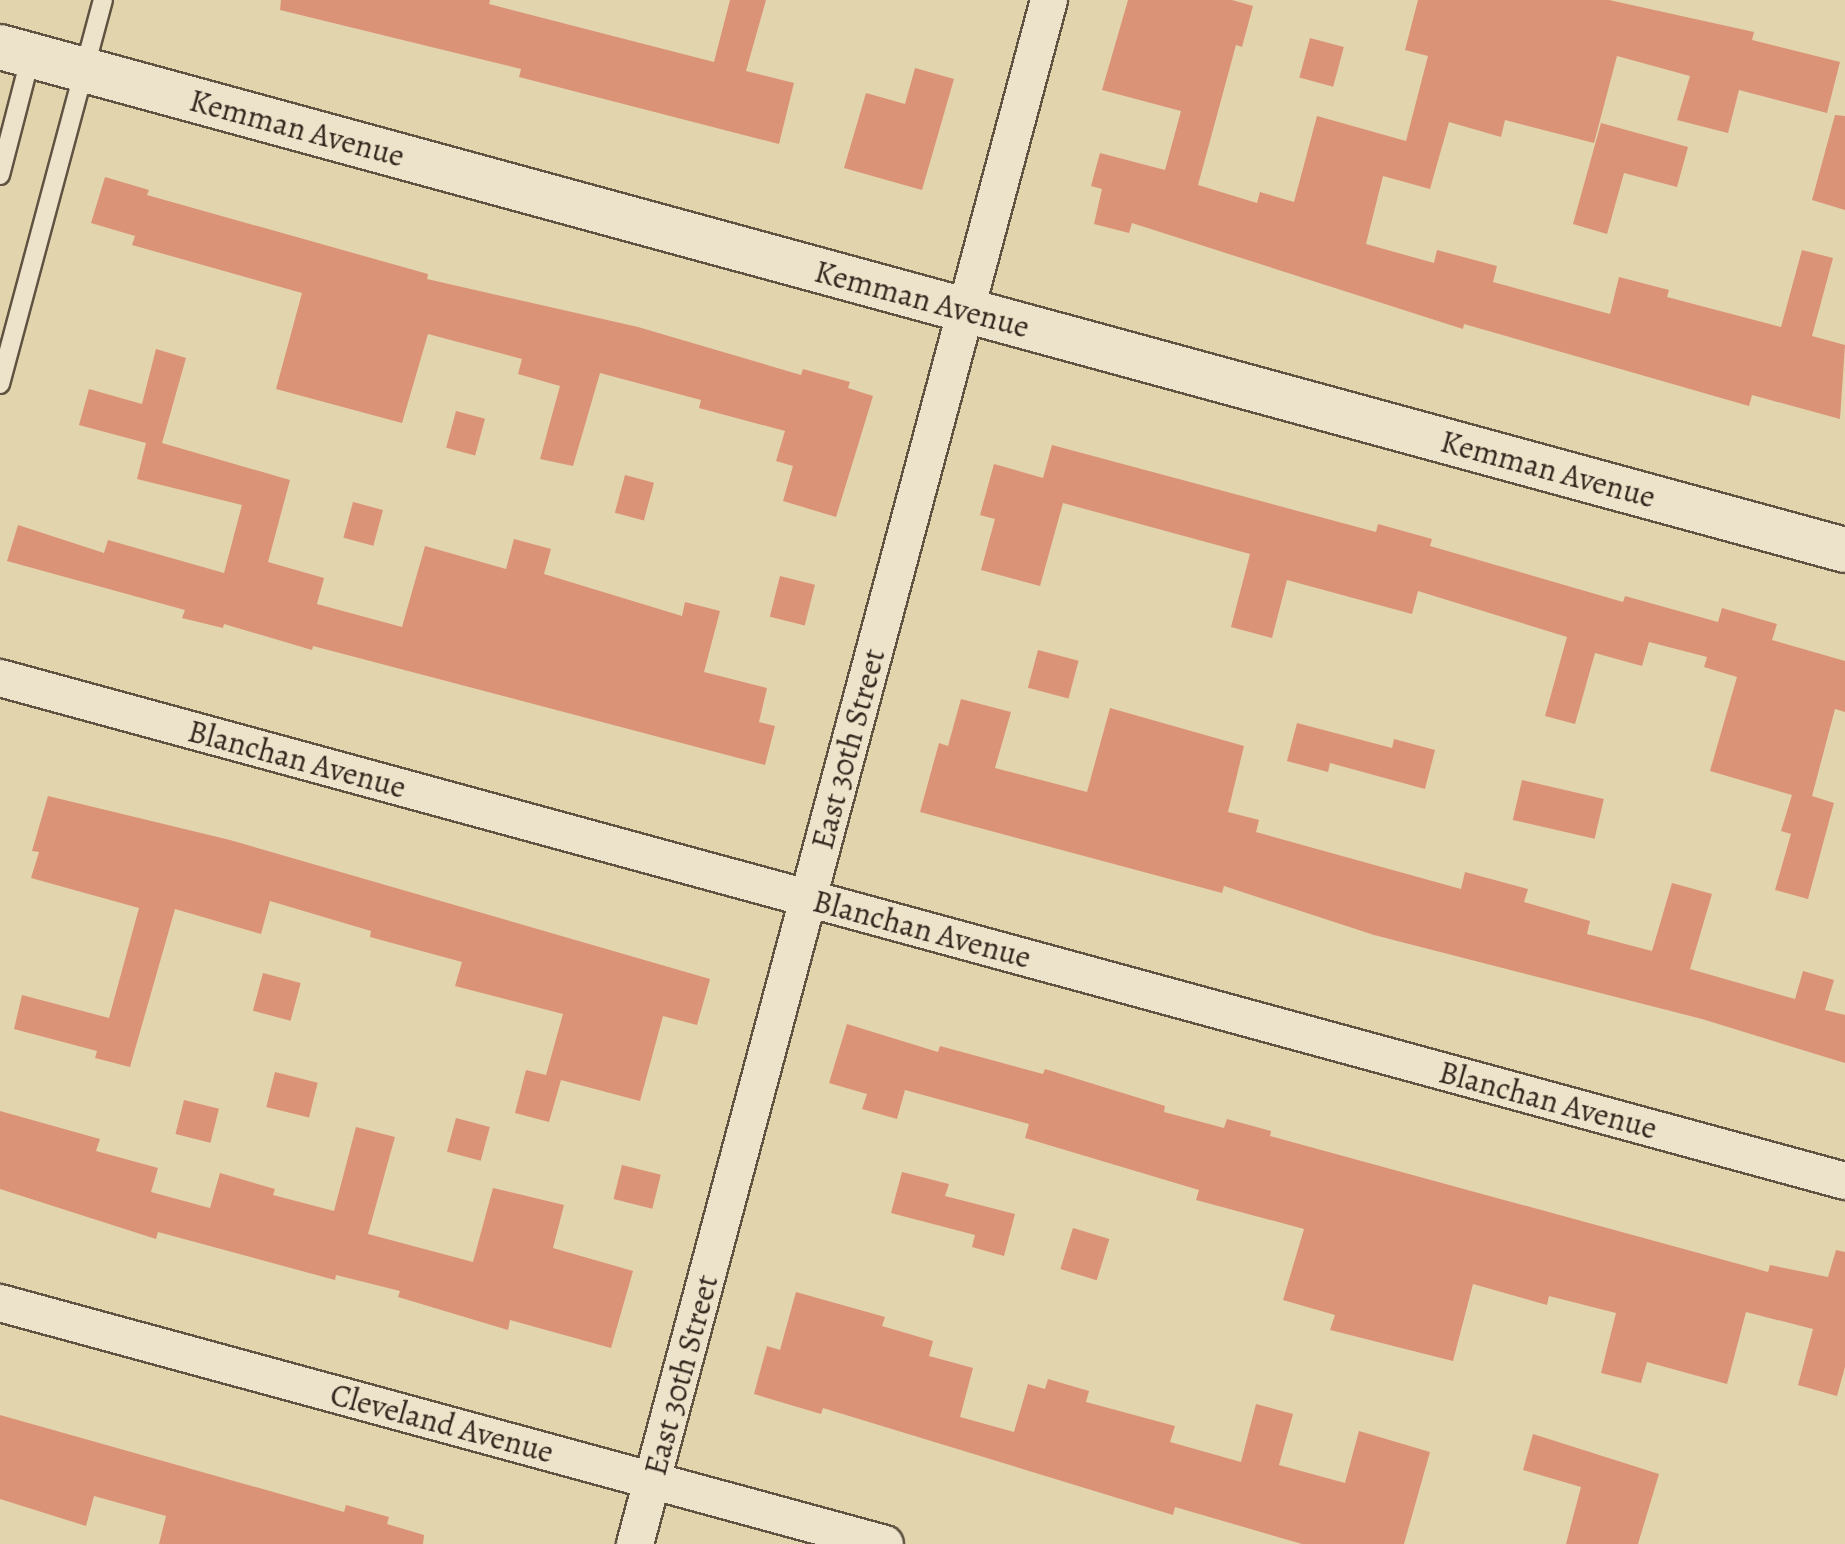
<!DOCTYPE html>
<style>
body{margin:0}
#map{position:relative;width:1845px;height:1544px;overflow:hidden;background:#e2d4ad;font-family:Alegreya,serif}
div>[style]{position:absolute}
.building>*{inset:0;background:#db9378;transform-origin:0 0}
.roads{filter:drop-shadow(2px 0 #605342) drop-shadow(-2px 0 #605342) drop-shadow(0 2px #605342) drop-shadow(0 -2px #605342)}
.service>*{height:18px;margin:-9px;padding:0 9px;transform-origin:9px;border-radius:9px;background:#ece3ca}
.minor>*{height:36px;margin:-18px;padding:0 18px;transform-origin:18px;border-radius:18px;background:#ece3ca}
.tertiary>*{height:44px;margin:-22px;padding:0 22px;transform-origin:22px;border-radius:22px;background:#ece3ca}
span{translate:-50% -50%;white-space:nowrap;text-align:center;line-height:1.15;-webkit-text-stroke:6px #ece3ca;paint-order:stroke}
.street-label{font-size:32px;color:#35281f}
</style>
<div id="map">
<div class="building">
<i style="clip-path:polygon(281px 0,490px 0,489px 4px,714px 62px,730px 0,766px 0,746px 71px,794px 83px,779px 144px,519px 77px,521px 69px,280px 10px)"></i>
<i style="clip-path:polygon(1128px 0,1232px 0,1253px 6px,1242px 47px,1236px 45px,1198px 185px,1257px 203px,1260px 192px,1294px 202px,1317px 116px,1406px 141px,1428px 56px,1405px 50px,1418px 0,1609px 0,1754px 32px,1752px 40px,1840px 62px,1827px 113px,1739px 90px,1728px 133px,1677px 120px,1690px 76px,1617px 56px,1594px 143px,1505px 120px,1501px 137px,1449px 122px,1430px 189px,1383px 176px,1366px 244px,1434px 263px,1437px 250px,1497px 266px,1493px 282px,1610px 314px,1619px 277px,1669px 290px,1667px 297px,1781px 327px,1802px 250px,1833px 258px,1812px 336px,1845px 345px,1840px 419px,1752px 395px,1749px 406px,1464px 324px,1463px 329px,1132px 223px,1129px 233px,1094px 224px,1102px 189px,1091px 186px,1100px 153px,1165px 170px,1181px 111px,1102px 90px)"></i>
<i style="left:1310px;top:38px;width:35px;height:41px;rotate:15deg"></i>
<i style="clip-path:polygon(915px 68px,954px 79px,922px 190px,844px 168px,866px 93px,905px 104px)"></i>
<i style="clip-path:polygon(1835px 115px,1845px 116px,1845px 210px,1812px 200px)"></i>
<i style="clip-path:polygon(1601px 123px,1688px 147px,1677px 187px,1624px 173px,1607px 234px,1573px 224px)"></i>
<i style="clip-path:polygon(105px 177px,149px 190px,147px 195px,428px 274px,427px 279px,638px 327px,801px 375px,803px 369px,850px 382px,848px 388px,873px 396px,836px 517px,783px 501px,793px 466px,776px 461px,785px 431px,699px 408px,701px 400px,600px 373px,573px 466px,540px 459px,560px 386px,518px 374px,522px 359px,428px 334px,402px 423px,276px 389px,302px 293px,132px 245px,135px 236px,91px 223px)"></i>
<i style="clip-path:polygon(156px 349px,186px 358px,162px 443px,290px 480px,268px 562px,324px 578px,317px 604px,402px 627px,425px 546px,506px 569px,514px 539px,551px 549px,544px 574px,682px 616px,685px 602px,720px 611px,704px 672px,767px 688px,759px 722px,775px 726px,765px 765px,313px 646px,312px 650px,224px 624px,223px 628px,182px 618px,185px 610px,7px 561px,18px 525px,104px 553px,108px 540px,224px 573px,242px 505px,137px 479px,146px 443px,79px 425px,89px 389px,142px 404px)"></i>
<i style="left:456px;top:411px;width:30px;height:38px;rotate:15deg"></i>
<i style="clip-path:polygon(1052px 445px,1376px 532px,1378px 524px,1432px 539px,1430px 546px,1623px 602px,1625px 596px,1718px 622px,1722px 608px,1777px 624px,1772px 640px,1845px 661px,1845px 712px,1835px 709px,1812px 796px,1834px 803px,1808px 899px,1775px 890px,1791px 834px,1781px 831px,1792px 795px,1710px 771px,1737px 677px,1704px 667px,1707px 657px,1649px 642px,1642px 666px,1595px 653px,1575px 724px,1545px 716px,1567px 637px,1418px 591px,1412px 614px,1287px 580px,1272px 638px,1231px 627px,1250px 554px,1063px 503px,1040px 586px,981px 570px,995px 519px,980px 515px,994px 464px,1043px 478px)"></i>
<i style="left:625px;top:475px;width:30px;height:39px;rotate:15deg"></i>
<i style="left:353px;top:502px;width:31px;height:37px;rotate:15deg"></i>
<i style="left:780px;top:576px;width:36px;height:42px;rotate:14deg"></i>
<i style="left:1038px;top:650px;width:42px;height:39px;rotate:15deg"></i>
<i style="clip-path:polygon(961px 699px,1011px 712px,995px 768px,1087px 792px,1110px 708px,1244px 746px,1228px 812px,1259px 820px,1256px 832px,1461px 889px,1465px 872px,1528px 889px,1524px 902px,1590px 921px,1587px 934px,1652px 951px,1672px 883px,1712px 894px,1690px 969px,1795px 999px,1803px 971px,1834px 980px,1825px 1010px,1845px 1015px,1845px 1063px,1702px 1019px,1374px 935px,1224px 886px,1222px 893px,920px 812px,939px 743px,948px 746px)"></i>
<i style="clip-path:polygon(1297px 723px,1392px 748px,1394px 739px,1435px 750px,1425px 789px,1330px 763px,1328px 772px,1287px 761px)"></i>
<i style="left:1522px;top:780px;width:84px;height:41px;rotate:13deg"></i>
<i style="clip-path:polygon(48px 796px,230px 840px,710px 979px,697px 1025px,663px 1016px,640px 1101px,561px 1080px,549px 1122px,515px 1113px,526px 1070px,546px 1075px,563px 1014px,455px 986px,462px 962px,370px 937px,371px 931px,270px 901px,261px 934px,175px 909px,130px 1067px,95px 1058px,97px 1051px,14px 1029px,22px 995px,109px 1018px,139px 908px,31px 878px,39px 852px,32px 851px)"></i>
<i style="left:263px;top:973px;width:39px;height:39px;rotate:15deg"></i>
<i style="clip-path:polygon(847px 1024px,938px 1052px,940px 1046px,1043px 1074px,1045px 1069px,1165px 1106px,1164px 1112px,1224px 1128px,1227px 1119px,1271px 1131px,1270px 1136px,1768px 1272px,1770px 1265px,1828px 1277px,1836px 1250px,1845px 1252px,1845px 1367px,1837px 1396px,1798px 1385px,1813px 1329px,1746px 1312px,1727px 1384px,1647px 1362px,1641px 1383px,1601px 1373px,1616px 1313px,1549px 1296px,1547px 1305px,1473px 1284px,1453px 1361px,1330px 1330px,1335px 1315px,1283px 1300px,1304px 1229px,1196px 1200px,1199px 1190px,1025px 1138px,1029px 1124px,905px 1090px,897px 1119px,862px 1109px,867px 1094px,829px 1083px)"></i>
<i style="left:275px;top:1072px;width:44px;height:36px;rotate:14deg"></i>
<i style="left:184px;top:1100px;width:36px;height:35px;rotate:14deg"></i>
<i style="clip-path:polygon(0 1111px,100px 1139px,96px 1151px,158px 1168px,151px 1192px,210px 1208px,220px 1173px,275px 1189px,273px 1195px,334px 1211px,356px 1127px,395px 1137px,368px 1234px,473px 1262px,493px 1188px,564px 1205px,553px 1248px,633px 1271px,611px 1348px,510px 1320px,508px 1330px,398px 1297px,400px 1291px,336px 1275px,335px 1280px,158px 1232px,156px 1239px,0 1189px)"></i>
<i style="left:456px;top:1118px;width:35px;height:35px;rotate:15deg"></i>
<i style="left:622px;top:1165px;width:40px;height:35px;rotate:14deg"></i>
<i style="clip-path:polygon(902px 1172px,949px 1184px,945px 1196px,1015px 1214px,1004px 1256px,972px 1247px,975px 1235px,891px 1213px)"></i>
<i style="left:1073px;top:1228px;width:38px;height:43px;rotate:17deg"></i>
<i style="clip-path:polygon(796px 1292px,885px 1317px,882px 1326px,933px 1341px,929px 1356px,973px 1368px,960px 1417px,1014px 1432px,1028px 1384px,1045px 1389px,1048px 1379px,1089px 1391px,1086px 1402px,1175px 1426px,1170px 1442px,1241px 1462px,1256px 1404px,1293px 1414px,1279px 1465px,1345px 1483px,1359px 1431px,1430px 1452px,1404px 1544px,1302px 1544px,1175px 1507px,1173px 1515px,823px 1408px,821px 1414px,754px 1394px,767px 1346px,780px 1350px)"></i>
<i style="clip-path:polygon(0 1415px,344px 1512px,346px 1505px,389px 1517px,387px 1524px,424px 1535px,423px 1544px,159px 1544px,166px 1516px,94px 1496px,86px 1526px,0 1499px)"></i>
<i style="clip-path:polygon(1533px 1434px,1659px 1474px,1638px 1544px,1566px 1544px,1581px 1487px,1523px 1470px)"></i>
</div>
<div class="roads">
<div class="service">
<i style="left:0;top:175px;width:124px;rotate:-75.5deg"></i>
<i style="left:0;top:384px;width:398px;rotate:-75deg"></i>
</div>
<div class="minor">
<i style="left:0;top:678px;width:1912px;rotate:15.25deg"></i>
<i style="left:0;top:1303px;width:917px;rotate:15.23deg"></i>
<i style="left:635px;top:1544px;width:1599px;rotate:-74.99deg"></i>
</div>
<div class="tertiary">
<i style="left:0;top:47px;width:1912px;rotate:15.25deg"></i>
</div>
</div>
<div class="street-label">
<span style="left:297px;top:128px;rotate:15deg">Kemman Avenue</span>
<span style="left:922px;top:299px;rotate:15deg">Kemman Avenue</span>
<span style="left:1548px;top:469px;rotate:15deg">Kemman Avenue</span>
<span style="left:848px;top:749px;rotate:-75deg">East 30th Street</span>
<span style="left:297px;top:759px;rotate:15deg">Blanchan Avenue</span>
<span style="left:922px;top:929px;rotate:15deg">Blanchan Avenue</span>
<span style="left:1548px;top:1100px;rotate:15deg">Blanchan Avenue</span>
<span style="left:681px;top:1375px;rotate:-75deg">East 30th Street</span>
<span style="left:442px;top:1423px;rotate:15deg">Cleveland Avenue</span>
</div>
</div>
